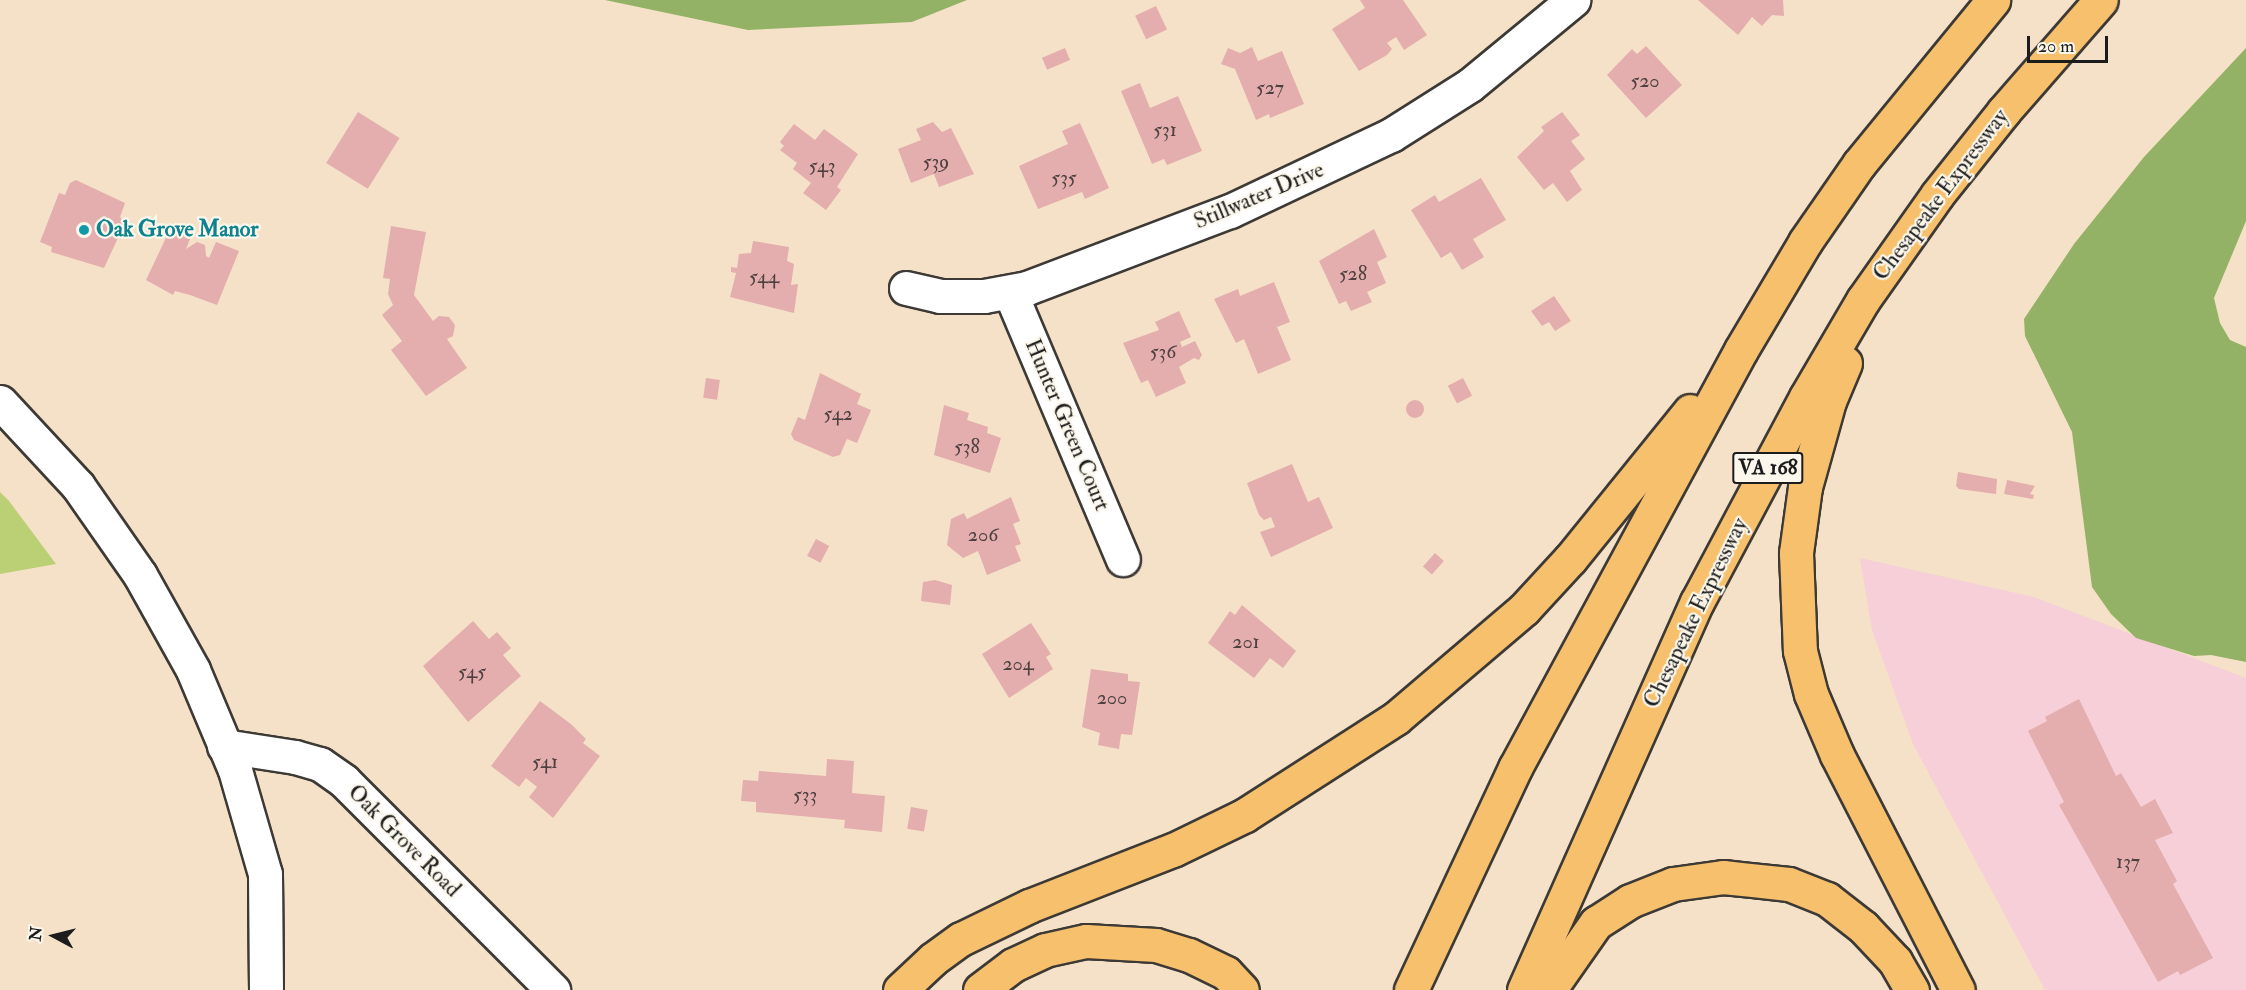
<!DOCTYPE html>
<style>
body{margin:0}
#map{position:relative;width:2246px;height:990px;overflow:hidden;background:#f5e1c7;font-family:"IM FELL Double Pica",serif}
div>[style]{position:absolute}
.built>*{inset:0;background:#f6cfd8}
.green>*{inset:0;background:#bbd074}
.forest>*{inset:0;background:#94b266}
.building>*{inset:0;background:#e3aead;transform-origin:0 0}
.round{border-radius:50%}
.roads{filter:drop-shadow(2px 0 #3d3a36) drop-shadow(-2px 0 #3d3a36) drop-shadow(0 2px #3d3a36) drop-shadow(0 -2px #3d3a36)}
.minor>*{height:33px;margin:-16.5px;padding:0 16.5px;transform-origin:16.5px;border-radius:16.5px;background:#fff}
.highway>*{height:33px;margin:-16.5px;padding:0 16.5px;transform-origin:16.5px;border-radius:16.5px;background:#f7c06c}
.dots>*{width:16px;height:16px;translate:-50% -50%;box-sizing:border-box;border:3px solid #fbf7ec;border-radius:50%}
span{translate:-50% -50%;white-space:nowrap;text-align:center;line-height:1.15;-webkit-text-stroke:4.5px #fbf7ec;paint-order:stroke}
.number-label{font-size:20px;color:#4e4040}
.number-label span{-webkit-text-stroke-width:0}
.shield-label span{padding:2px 4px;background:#fbf7ec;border:2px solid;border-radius:4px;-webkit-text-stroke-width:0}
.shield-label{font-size:21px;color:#1c1c1c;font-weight:700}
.street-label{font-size:22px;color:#1c1c1c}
.culture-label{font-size:22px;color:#0d838f;font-weight:700}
.left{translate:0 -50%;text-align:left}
.north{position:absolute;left:24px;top:906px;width:60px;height:60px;-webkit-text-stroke:4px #fbf7ec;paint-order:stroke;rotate:277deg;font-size:16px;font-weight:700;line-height:24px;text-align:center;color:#1c1c1c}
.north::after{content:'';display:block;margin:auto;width:21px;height:27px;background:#1c1c1c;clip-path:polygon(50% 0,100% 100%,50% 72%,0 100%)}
.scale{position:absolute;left:2027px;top:36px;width:81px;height:27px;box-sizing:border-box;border:3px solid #1c1c1c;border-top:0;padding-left:8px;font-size:18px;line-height:21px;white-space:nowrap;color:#1c1c1c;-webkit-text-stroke:4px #fbf7ec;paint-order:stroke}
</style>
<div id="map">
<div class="built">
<i style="clip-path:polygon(1860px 558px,2034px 597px,2246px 678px,2246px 990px,2045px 990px,1913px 744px,1872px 630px)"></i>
</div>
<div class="green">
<i style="clip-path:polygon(0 492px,9px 501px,56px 564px,0 574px)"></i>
</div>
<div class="forest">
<i style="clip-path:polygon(605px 0,967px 0,912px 22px,748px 30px)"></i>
<i style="clip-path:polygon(2246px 48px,2246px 221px,2214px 298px,2220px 323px,2230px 340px,2246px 347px,2246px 662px,2211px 655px,2194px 656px,2136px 638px,2111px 614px,2092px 587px,2072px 432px,2025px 336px,2024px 319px,2074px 244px,2144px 157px)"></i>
</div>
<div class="building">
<i style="clip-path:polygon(1360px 0,1403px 0,1427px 35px,1404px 50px,1396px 37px,1387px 43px,1392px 49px,1387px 55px,1359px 71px,1332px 29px,1365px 8px)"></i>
<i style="clip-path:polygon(1698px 0,1783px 0,1784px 16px,1772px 15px,1762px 26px,1752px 17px,1738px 35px)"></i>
<i style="left:1156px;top:6px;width:26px;height:23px;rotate:65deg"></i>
<i style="clip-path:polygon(1646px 46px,1682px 85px,1646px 118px,1607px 75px,1632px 49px,1637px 54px)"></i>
<i style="clip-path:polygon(1252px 47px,1258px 61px,1282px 51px,1304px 104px,1270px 118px,1269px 114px,1256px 120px,1235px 69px,1221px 64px,1228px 48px,1240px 53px)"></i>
<i style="left:1065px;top:48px;width:13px;height:25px;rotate:67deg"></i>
<i style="clip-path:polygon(1140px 83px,1150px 108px,1178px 96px,1202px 151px,1167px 165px,1164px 159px,1152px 164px,1121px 91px)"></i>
<i style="left:358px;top:112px;width:49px;height:60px;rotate:32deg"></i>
<i style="clip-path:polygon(1562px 112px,1580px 135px,1571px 141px,1585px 159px,1570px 171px,1582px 190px,1567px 202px,1553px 183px,1544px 190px,1517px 157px,1544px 131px,1541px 127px)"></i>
<i style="clip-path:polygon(933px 122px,942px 132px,951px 128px,974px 174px,939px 187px,934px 174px,911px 183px,898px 149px,921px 140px,916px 129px)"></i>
<i style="clip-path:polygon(1080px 123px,1109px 188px,1085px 199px,1082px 192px,1038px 209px,1019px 166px,1068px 144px,1062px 131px)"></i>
<i style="clip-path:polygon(794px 124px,815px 140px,824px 129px,858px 154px,837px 187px,841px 190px,826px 210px,803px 193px,811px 183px,793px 169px,797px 163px,780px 150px,784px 146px,780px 142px)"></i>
<i style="clip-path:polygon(1481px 178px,1506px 220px,1473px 239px,1484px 257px,1462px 270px,1451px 252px,1441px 258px,1411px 210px,1435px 195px,1439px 202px)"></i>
<i style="clip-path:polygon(76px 180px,125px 203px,120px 217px,125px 223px,104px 268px,51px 252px,52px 247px,40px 242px,59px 193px,65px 195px,70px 183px)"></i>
<i style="clip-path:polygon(172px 225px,192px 234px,186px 249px,197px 242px,205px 245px,206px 256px,209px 258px,216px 242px,239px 251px,217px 305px,190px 295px,175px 291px,173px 295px,146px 280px)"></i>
<i style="clip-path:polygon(391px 226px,426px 232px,414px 295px,433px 321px,439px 316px,449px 317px,455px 325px,453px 336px,447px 339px,467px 368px,426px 396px,391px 350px,402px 341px,382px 315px,393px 305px,388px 294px,390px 279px,383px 278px)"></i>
<i style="clip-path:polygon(1374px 229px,1387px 257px,1377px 262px,1386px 283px,1367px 292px,1372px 302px,1351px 311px,1346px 301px,1339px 304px,1319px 261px)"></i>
<i style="clip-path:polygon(753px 241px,789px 247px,787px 261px,794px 264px,791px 285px,798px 284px,794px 313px,730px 297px,736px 273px,731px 272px,731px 267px,737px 268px,739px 254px,751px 253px)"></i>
<i style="clip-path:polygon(1274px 282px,1290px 322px,1277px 327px,1291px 360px,1258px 374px,1244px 339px,1236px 343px,1214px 299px,1238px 289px,1240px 296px)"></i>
<i style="clip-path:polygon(1554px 296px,1571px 321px,1555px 331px,1549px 322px,1542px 326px,1531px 311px)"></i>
<i style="clip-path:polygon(1179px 311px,1191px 337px,1180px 342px,1182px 347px,1195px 341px,1202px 355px,1199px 360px,1194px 358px,1179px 367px,1186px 383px,1156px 397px,1148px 380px,1141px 383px,1123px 343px,1159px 330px,1155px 322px)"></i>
<i style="clip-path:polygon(820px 373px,861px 394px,857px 404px,871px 410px,857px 443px,847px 439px,840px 455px,833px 457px,794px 440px,791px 434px,798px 417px,805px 420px)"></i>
<i style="left:706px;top:378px;width:14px;height:20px;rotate:8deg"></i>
<i style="left:1463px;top:378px;width:20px;height:17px;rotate:63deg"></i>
<i class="round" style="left:1406px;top:400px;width:18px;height:18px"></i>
<i style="clip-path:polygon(944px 405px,969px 413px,967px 420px,988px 427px,987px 433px,1001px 438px,990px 473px,934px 455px)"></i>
<i style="clip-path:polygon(1292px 464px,1308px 502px,1319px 497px,1333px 528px,1271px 557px,1260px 532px,1275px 527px,1271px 517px,1264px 520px,1259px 515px,1247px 483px)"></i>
<i style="clip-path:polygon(1958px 472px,1997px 479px,1996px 494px,1959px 489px,1956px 486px)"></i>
<i style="clip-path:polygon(2007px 480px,2035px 486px,2030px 494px,2034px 495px,2033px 499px,2004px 494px)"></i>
<i style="clip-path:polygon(1011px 497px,1020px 521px,1013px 524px,1021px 544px,1015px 546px,1021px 561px,987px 575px,978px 551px,963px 558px,947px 545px,951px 519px,964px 513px,967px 519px)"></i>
<i style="left:816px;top:539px;width:15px;height:19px;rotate:28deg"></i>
<i style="left:1435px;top:553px;width:12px;height:18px;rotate:42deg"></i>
<i style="clip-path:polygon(935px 580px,952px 585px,950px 605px,921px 601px,923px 582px)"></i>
<i style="clip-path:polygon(1242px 605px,1296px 651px,1283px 668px,1270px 658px,1254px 678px,1208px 643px,1230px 611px,1235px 615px)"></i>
<i style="clip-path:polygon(473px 621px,489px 639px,497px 632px,511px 648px,503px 655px,521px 676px,468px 722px,423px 666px)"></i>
<i style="clip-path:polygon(1031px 623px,1051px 654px,1046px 657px,1053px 669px,1009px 698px,982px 654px)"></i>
<i style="clip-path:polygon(1091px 669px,1128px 674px,1128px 681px,1140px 682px,1132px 735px,1121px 734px,1119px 749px,1098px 745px,1100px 733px,1082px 727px)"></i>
<i style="clip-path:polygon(2079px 699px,2116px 776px,2121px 773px,2141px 807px,2155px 799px,2173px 833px,2155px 840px,2177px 881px,2173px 884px,2213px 958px,2180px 975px,2178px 971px,2158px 982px,2059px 805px,2064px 802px,2028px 731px,2047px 721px,2045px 717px)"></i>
<i style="clip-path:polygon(540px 701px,571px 724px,586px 739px,583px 743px,600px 756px,553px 818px,529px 797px,537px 787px,526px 778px,519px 787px,491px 766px)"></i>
<i style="clip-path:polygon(827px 759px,854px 761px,852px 793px,885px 796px,882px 832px,844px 828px,845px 820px,756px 812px,756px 802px,741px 801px,743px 780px,758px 781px,759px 771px,826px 776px)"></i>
<i style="left:911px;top:807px;width:17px;height:22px;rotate:10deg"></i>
</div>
<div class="roads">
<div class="minor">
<i style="left:906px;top:288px;width:35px;rotate:13deg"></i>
<i style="left:940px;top:296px;width:44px"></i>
<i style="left:984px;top:296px;width:44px;rotate:-10.5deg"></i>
<i style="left:1027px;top:288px;width:217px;rotate:-20.8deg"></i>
<i style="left:1230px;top:211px;width:178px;rotate:-25.3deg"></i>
<i style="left:1391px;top:135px;width:93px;rotate:-32.3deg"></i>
<i style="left:1470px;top:85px;width:134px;rotate:-39.5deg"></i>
<i style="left:1010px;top:292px;width:290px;rotate:67.1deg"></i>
<i style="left:0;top:402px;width:115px;rotate:47.1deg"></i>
<i style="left:78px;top:486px;width:108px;rotate:55.1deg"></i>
<i style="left:140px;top:575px;width:109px;rotate:60.8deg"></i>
<i style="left:193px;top:670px;width:108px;rotate:67.2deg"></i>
<i style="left:235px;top:770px;width:108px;rotate:73.9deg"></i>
<i style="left:265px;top:874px;width:116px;rotate:89.5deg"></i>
<i style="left:224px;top:746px;width:72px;rotate:8.8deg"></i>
<i style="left:295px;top:757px;width:26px;rotate:16deg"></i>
<i style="left:320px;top:764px;width:29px;rotate:35deg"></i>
<i style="left:344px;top:781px;width:296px;rotate:45deg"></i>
</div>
<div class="highway">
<i style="left:1845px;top:363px;width:41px;rotate:112.8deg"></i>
<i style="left:1829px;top:401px;width:89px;rotate:105.6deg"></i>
<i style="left:1805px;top:487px;width:67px;rotate:97.8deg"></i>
<i style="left:1796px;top:553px;width:98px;rotate:87.7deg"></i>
<i style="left:1800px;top:651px;width:44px;rotate:75.7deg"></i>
<i style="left:1811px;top:694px;width:66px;rotate:66.9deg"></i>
<i style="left:1837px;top:755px;width:264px;rotate:62.8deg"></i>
<i style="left:900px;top:990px;width:45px;rotate:-43.2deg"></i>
<i style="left:933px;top:959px;width:34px;rotate:-36deg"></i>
<i style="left:961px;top:939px;width:76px;rotate:-25.9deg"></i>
<i style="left:1029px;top:906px;width:155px;rotate:-21.3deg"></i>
<i style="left:1173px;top:850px;width:80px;rotate:-25.9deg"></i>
<i style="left:1245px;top:815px;width:179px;rotate:-32.7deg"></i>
<i style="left:1396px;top:718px;width:168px;rotate:-40.4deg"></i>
<i style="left:1524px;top:609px;width:69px;rotate:-47.3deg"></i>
<i style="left:1571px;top:558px;width:189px;rotate:-51deg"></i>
<i style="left:980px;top:990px;width:41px;rotate:-37.1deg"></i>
<i style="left:1013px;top:965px;width:35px;rotate:-25deg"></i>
<i style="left:1045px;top:950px;width:42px;rotate:-12.4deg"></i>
<i style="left:1086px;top:941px;width:70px;rotate:3.3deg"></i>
<i style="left:1156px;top:945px;width:34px;rotate:17deg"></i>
<i style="left:1189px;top:955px;width:41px;rotate:25.9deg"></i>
<i style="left:1226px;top:973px;width:23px;rotate:47deg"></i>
<i style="left:1411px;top:990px;width:245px;rotate:-64.9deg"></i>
<i style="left:1515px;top:768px;width:475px;rotate:-61.6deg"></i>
<i style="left:1741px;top:350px;width:126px;rotate:-59.3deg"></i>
<i style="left:1805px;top:242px;width:95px;rotate:-55.3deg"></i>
<i style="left:1859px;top:164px;width:212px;rotate:-50.7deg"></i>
<i style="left:1524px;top:990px;width:425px;rotate:-66deg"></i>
<i style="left:1697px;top:602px;width:232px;rotate:-62deg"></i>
<i style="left:1806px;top:397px;width:113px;rotate:-59.6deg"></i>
<i style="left:1863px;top:300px;width:128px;rotate:-54.8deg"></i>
<i style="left:1937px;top:195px;width:107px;rotate:-51.4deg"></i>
<i style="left:2004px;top:111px;width:147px;rotate:-48.9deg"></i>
<i style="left:1549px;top:990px;width:82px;rotate:-55deg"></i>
<i style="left:1596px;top:923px;width:40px;rotate:-32.9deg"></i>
<i style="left:1630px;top:901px;width:46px;rotate:-21.6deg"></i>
<i style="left:1673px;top:884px;width:50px;rotate:-8deg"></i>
<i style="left:1723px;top:877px;width:66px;rotate:6.1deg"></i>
<i style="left:1789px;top:884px;width:41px;rotate:21.5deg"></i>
<i style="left:1827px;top:899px;width:46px;rotate:37.9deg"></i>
<i style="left:1863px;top:927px;width:47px;rotate:46.7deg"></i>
<i style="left:1895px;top:961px;width:34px;rotate:60deg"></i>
</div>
</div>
<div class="dots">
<i style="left:84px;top:230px;background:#0f9aa8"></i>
</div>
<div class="number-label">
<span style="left:1645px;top:80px">520</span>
<span style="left:1270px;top:87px">527</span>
<span style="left:1165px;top:129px">531</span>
<span style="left:936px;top:161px">539</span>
<span style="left:822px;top:165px">543</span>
<span style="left:1064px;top:177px">535</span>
<span style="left:1353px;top:273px">528</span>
<span style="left:764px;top:276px">544</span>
<span style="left:1163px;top:351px">536</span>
<span style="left:838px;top:413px">542</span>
<span style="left:967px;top:446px">538</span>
<span style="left:983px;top:534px">206</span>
<span style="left:1246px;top:641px">201</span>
<span style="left:1018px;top:663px">204</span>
<span style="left:472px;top:671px">545</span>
<span style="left:1112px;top:697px">200</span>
<span style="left:545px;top:761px">541</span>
<span style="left:805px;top:794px">533</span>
<span style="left:2128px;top:861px">137</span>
</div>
<div class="shield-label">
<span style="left:1768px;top:468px">VA 168</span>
</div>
<div class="street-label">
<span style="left:1941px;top:195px;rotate:-53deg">Chesapeake Expressway</span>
<span style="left:1259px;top:196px;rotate:-23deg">Stillwater Drive</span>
<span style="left:1067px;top:425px;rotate:67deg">Hunter Green Court</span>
<span style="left:1696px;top:613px;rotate:-64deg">Chesapeake Expressway</span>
<span style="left:404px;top:841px;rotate:45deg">Oak Grove Road</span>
</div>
<div class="culture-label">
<span class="left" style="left:96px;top:230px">Oak Grove Manor</span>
</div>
<div class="north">N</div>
<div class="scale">20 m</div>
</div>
